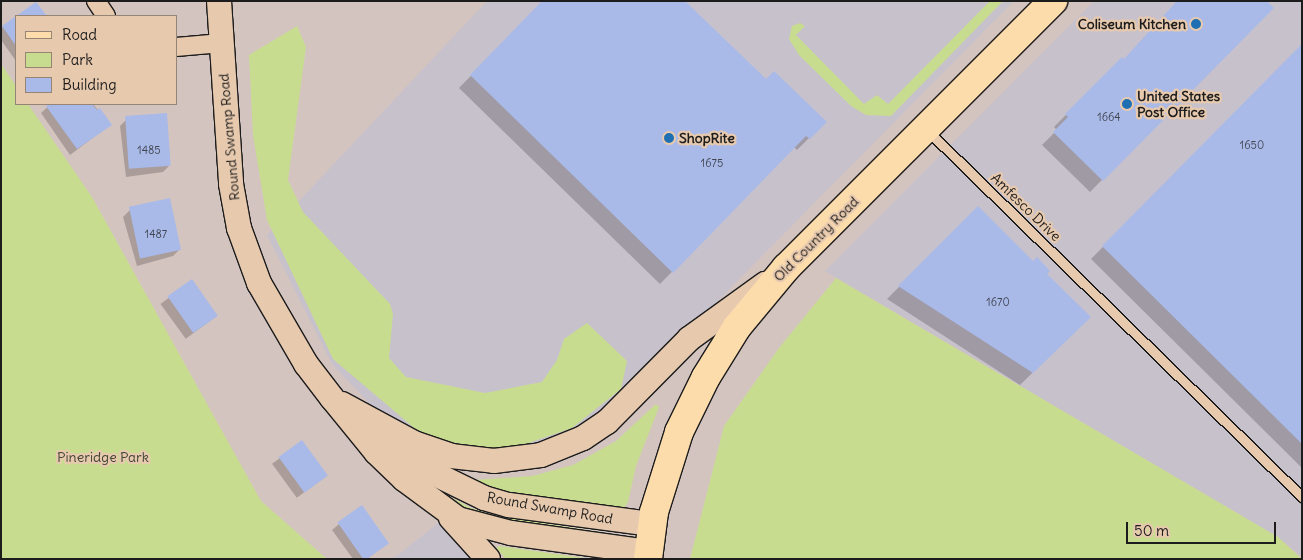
<!DOCTYPE html>
<style>
body{margin:0}
#map{position:relative;width:1303px;height:560px;overflow:hidden;background:#d4c4c0;font-family:Delius,sans-serif}
div>[style]{position:absolute}
.built>*{inset:0;background:#c7c1cc}
.green>*{inset:0;background:#c8dc90}
.shadow>*{inset:0;background:#0003;transform-origin:0 0}
.building>*{inset:0;background:#a9bae9;transform-origin:0 0}
.roads{filter:drop-shadow(1px 0 #1c1c1c) drop-shadow(-1px 0 #1c1c1c) drop-shadow(0 1px #1c1c1c) drop-shadow(0 -1px #1c1c1c)}
.lane>*{height:9px;margin:-4.5px;padding:0 4.5px;transform-origin:4.5px;border-radius:4.5px;background:#e7c9ae}
.street>*{height:18px;margin:-9px;padding:0 9px;transform-origin:9px;border-radius:9px;background:#e7c9ae}
.secondary>*{height:24px;margin:-12px;padding:0 12px;transform-origin:12px;border-radius:12px;background:#e7c9ae}
.primary>*{height:28px;margin:-14px;padding:0 14px;transform-origin:14px;border-radius:14px;background:#fddcac}
.dots>*{width:14px;height:14px;translate:-50% -50%;box-sizing:border-box;border:2px solid #e7c9ae;border-radius:50%}
span{translate:-50% -50%;white-space:nowrap;text-align:center;line-height:1.15;-webkit-text-stroke:4.5px #e7c9ae;paint-order:stroke}
.number-label{font-size:11px;color:#3f444f}
.number-label span{-webkit-text-stroke-width:0}
.poi-label{font-size:14px;color:#1c1c1c;font-weight:700}
.right{translate:-100% -50%;text-align:right}
.left{translate:0 -50%;text-align:left}
.street-label{font-size:14px;color:#1c1c1c}
.park-label{font-size:14px;color:#3e4233}
.frame{position:absolute;inset:0;border:2px solid #1c1c1c;pointer-events:none}
.legend{position:absolute;left:15px;top:15px;width:162px;height:90px;box-sizing:border-box;background:#e7c9ae;border:1px solid #968474;margin:0;padding:6px 9px;list-style:none;font-size:15px;color:#1c1c1c}
.legend li{display:flex;align-items:center;gap:10px;height:25px}
.legend b{width:25px;border:1px solid #968474}
.scale{position:absolute;left:1126px;top:522px;width:150px;height:22px;box-sizing:border-box;border:2px solid #1c1c1c;border-top:0;padding-left:6px;font-size:15px;line-height:18px;white-space:nowrap;color:#1c1c1c;-webkit-text-stroke:4px #e7c9ae;paint-order:stroke}
</style>
<div id="map">
<div class="built">
<i style="clip-path:polygon(487px 1px,1014px 1px,602px 418px,546px 447px,477px 460px,390px 425px,332px 364px,267px 235px)"></i>
<i style="clip-path:polygon(1094px 1px,1302px 1px,1302px 557px,1278px 537px,825px 271px)"></i>
<i style="clip-path:polygon(438px 523px,472px 559px,393px 559px)"></i>
</div>
<div class="green">
<i style="clip-path:polygon(990px 1px,1003px 1px,891px 116px,866px 115px,851px 106px,799px 55px,789px 39px,792px 26px,800px 23px,805px 26px,796px 35px,864px 104px,877px 95px,888px 104px)"></i>
<i style="clip-path:polygon(297px 26px,306px 47px,288px 180px,303px 212px,390px 304px,393px 314px,389px 358px,406px 377px,485px 393px,542px 382px,557px 360px,564px 339px,587px 323px,627px 361px,621px 389px,572px 428px,499px 453px,433px 444px,333px 359px,267px 220px,253px 135px,249px 55px)"></i>
<i style="clip-path:polygon(1px 64px,16px 86px,16px 104px,28px 104px,92px 197px,261px 501px,327px 559px,1px 559px)"></i>
<i style="clip-path:polygon(836px 278px,1278px 537px,1302px 559px,690px 559px,724px 426px,779px 348px)"></i>
<i style="clip-path:polygon(656px 404px,659px 407px,636px 466px,628px 502px,624px 508px,616px 510px,503px 492px,474px 480px,532px 476px,573px 465px,616px 441px)"></i>
<i style="clip-path:polygon(443px 493px,471px 508px,493px 515px,619px 535px,493px 520px,464px 512px)"></i>
<i style="clip-path:polygon(499px 546px,591px 559px,506px 559px,496px 548px)"></i>
</div>
<div class="shadow">
<i style="clip-path:polygon(544px 1px,766px 81px,825px 122px,797px 150px,794px 147px,660px 284px,459px 88px)"></i>
<i style="clip-path:polygon(1272px 8px,1090px 192px,1042px 145px,1057px 130px,1054px 127px,1122px 58px,1124px 61px)"></i>
<i style="clip-path:polygon(16px 17px,16px 61px,1px 40px,1px 28px)"></i>
<i style="clip-path:polygon(1302px 46px,1302px 468px,1091px 259px)"></i>
<i style="clip-path:polygon(51px 104px,93px 104px,110px 125px,70px 155px,41px 113px)"></i>
<i style="clip-path:polygon(126px 120px,169px 166px,163px 172px,126px 177px,120px 126px)"></i>
<i style="clip-path:polygon(978px 208px,1089px 317px,1020px 385px,887px 299px)"></i>
<i style="clip-path:polygon(130px 210px,179px 250px,173px 256px,137px 266px,123px 217px)"></i>
<i style="left:192px;top:281px;width:43px;height:39px;rotate:54deg"></i>
<i style="left:302px;top:442px;width:42px;height:37px;rotate:54deg"></i>
<i style="clip-path:polygon(339px 524px,387px 542px,367px 559px,353px 559px,332px 530px)"></i>
</div>
<div class="building">
<i style="clip-path:polygon(542px 1px,685px 1px,766px 79px,774px 71px,827px 122px,810px 139px,806px 136px,673px 273px,470px 75px)"></i>
<i style="clip-path:polygon(1177px 1px,1267px 1px,1274px 8px,1103px 181px,1053px 132px,1068px 117px,1065px 114px,1122px 57px,1124px 59px)"></i>
<i style="clip-path:polygon(36px 2px,47px 16px,16px 16px,16px 46px,2px 26px)"></i>
<i style="clip-path:polygon(1302px 44px,1302px 444px,1102px 246px)"></i>
<i style="clip-path:polygon(49px 104px,92px 104px,97px 110px,100px 108px,112px 125px,77px 149px,46px 106px)"></i>
<i style="left:167px;top:113px;width:53px;height:42px;rotate:86deg"></i>
<i style="left:170px;top:198px;width:53px;height:42px;rotate:78deg"></i>
<i style="clip-path:polygon(978px 206px,1033px 261px,1037px 257px,1050px 271px,1047px 274px,1091px 317px,1033px 373px,898px 286px)"></i>
<i style="left:192px;top:279px;width:45px;height:30px;rotate:55deg"></i>
<i style="left:302px;top:440px;width:44px;height:29px;rotate:54deg"></i>
<i style="left:362px;top:505px;width:47px;height:30px;rotate:55deg"></i>
</div>
<div class="roads">
<div class="lane">
<i style="left:927px;top:130px;width:525px;rotate:44.38deg"></i>
</div>
<div class="street">
<i style="left:96px;top:1px;width:18px;rotate:56deg"></i>
<i style="left:176px;top:47px;width:46px;rotate:-5deg"></i>
</div>
<div class="secondary">
<i style="left:219px;top:1px;width:183px;rotate:86.2deg"></i>
<i style="left:231px;top:184px;width:45px;rotate:79.7deg"></i>
<i style="left:239px;top:228px;width:59px;rotate:70deg"></i>
<i style="left:259px;top:283px;width:94px;rotate:59.9deg"></i>
<i style="left:306px;top:364px;width:43px;rotate:52.6deg"></i>
<i style="left:332px;top:398px;width:70px;rotate:50.8deg"></i>
<i style="left:376px;top:452px;width:39px;rotate:44deg"></i>
<i style="left:404px;top:479px;width:67px;rotate:36.5deg"></i>
<i style="left:458px;top:519px;width:55px;rotate:14.8deg"></i>
<i style="left:511px;top:533px;width:138px;rotate:7.9deg"></i>
<i style="left:342px;top:404px;width:82px;rotate:28.4deg"></i>
<i style="left:414px;top:443px;width:39px;rotate:19deg"></i>
<i style="left:451px;top:456px;width:43px;rotate:6.6deg"></i>
<i style="left:494px;top:461px;width:47px;rotate:-7.3deg"></i>
<i style="left:541px;top:455px;width:45px;rotate:-22deg"></i>
<i style="left:583px;top:438px;width:29px;rotate:-34deg"></i>
<i style="left:607px;top:422px;width:117px;rotate:-45.3deg"></i>
<i style="left:689px;top:339px;width:94px;rotate:-35.9deg"></i>
<i style="left:386px;top:440px;width:57px;rotate:35.1deg"></i>
<i style="left:433px;top:473px;width:57px;rotate:26.1deg"></i>
<i style="left:484px;top:498px;width:26px;rotate:16deg"></i>
<i style="left:509px;top:505px;width:144px;rotate:7.6deg"></i>
<i style="left:451px;top:518px;width:55px;rotate:47.9deg"></i>
</div>
<div class="primary">
<i style="left:648px;top:559px;width:47px;rotate:-82.7deg"></i>
<i style="left:654px;top:512px;width:84px;rotate:-72.6deg"></i>
<i style="left:679px;top:432px;width:61px;rotate:-63.9deg"></i>
<i style="left:706px;top:377px;width:59px;rotate:-58.2deg"></i>
<i style="left:737px;top:327px;width:77px;rotate:-50.3deg"></i>
<i style="left:786px;top:268px;width:378px;rotate:-45deg"></i>
</div>
</div>
<div class="dots">
<i style="left:1196px;top:24px;background:#1f6fb2"></i>
<i style="left:1127px;top:104px;background:#1f6fb2"></i>
<i style="left:669px;top:138px;background:#1f6fb2"></i>
</div>
<div class="number-label">
<span style="left:1109px;top:117px">1664</span>
<span style="left:1252px;top:145px">1650</span>
<span style="left:149px;top:150px">1485</span>
<span style="left:712px;top:163px">1675</span>
<span style="left:156px;top:234px">1487</span>
<span style="left:998px;top:302px">1670</span>
</div>
<div class="poi-label">
<span class="right" style="left:1186px;top:24px">Coliseum Kitchen</span>
<span class="left" style="left:1137px;top:104px">United States<br>Post Office</span>
<span class="left" style="left:679px;top:138px">ShopRite</span>
</div>
<div class="street-label">
<span style="left:229px;top:137px;rotate:-95deg">Round Swamp Road</span>
<span style="left:1026px;top:207px;rotate:44deg">Amfesco Drive</span>
<span style="left:816px;top:239px;rotate:-45deg">Old Country Road</span>
<span style="left:550px;top:508px;rotate:10deg">Round Swamp Road</span>
</div>
<div class="park-label">
<span style="left:103px;top:457px">Pineridge Park</span>
</div>
<div class="frame"></div>
<ul class="legend">
<li><b style="height:6px;background:#fddcac"></b>Road</li>
<li><b style="height:14px;background:#c8dc90"></b>Park</li>
<li><b style="height:14px;background:#a9bae9"></b>Building</li>
</ul>
<div class="scale">50 m</div>
</div>
